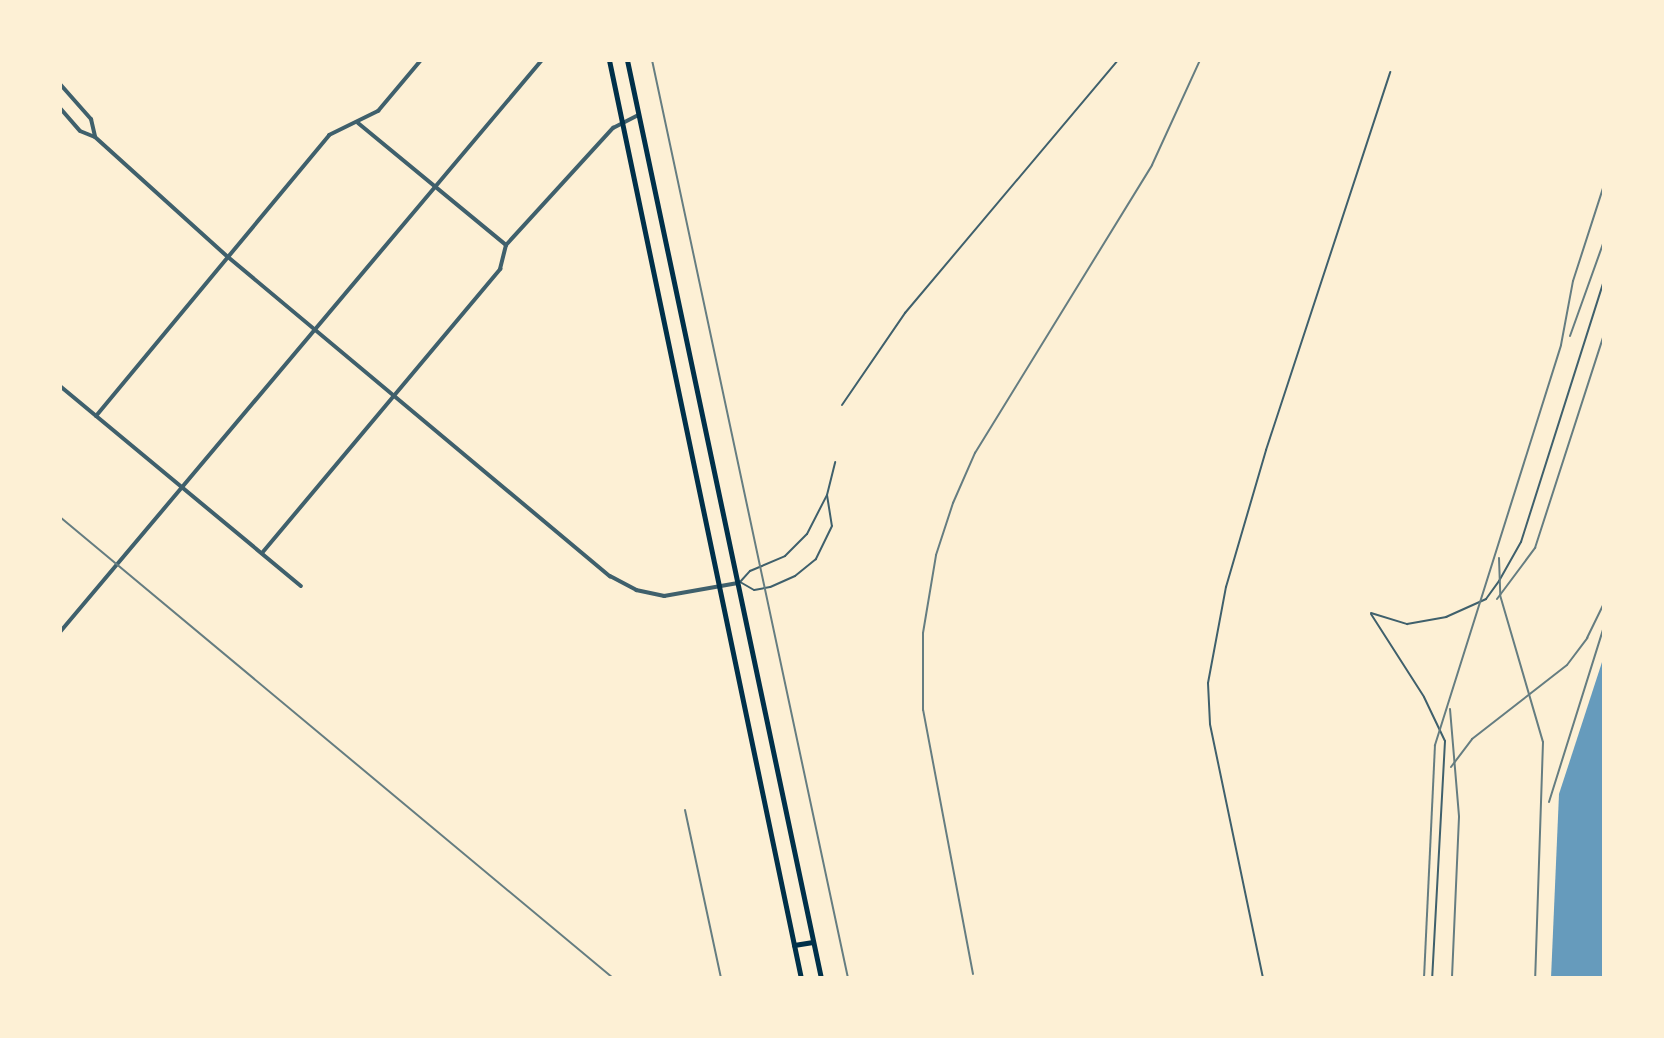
<!DOCTYPE html>
<style>
body{margin:0}
#map{position:relative;width:1664px;height:1038px;overflow:hidden;background:#fdf0d5;font-family:"Space Grotesk",sans-serif}
div>[style]{position:absolute}
.water>*{inset:0;background:#669bbc}
.service>*{height:2px;margin:-1px;padding:0 1px;transform-origin:1px;border-radius:1px;background:#3f606c}
.minor>*{height:4px;margin:-2px;padding:0 2px;transform-origin:2px;border-radius:2px;background:#3f606c}
.secondary>*{height:5px;margin:-2.5px;padding:0 2.5px;transform-origin:2.5px;border-radius:2.5px;background:#003049}
.rail>*{height:2px;margin:-1px;padding:0 1px;transform-origin:1px;border-radius:1px;background:#657d81}
span{translate:-50% -50%;white-space:nowrap;text-align:center;line-height:1.15;-webkit-text-stroke:6px #fdf0d5;paint-order:stroke}
.frame{position:absolute;inset:0;border:62px solid #fdf0d5;pointer-events:none}
</style>
<div id="map">
<div class="water">
<i style="clip-path:polygon(1604px 656px,1604px 978px,1551px 978px,1559px 794px)"></i>
</div>
<div class="service">
<i style="left:842px;top:405px;width:112px;rotate:-55.6deg"></i>
<i style="left:905px;top:313px;width:331px;rotate:-49.9deg"></i>
<i style="left:827px;top:495px;width:31px;rotate:81deg"></i>
<i style="left:832px;top:526px;width:37px;rotate:116deg"></i>
<i style="left:816px;top:559px;width:27px;rotate:141deg"></i>
<i style="left:795px;top:576px;width:27px;rotate:156deg"></i>
<i style="left:770px;top:587px;width:16px;rotate:169deg"></i>
<i style="left:754px;top:590px;width:16px;rotate:-150deg"></i>
<i style="left:740px;top:582px;width:15px;rotate:-48deg"></i>
<i style="left:750px;top:571px;width:38px;rotate:-23deg"></i>
<i style="left:785px;top:556px;width:31px;rotate:-45deg"></i>
<i style="left:807px;top:534px;width:44px;rotate:-62.9deg"></i>
<i style="left:827px;top:495px;width:34px;rotate:-76deg"></i>
<i style="left:1371px;top:613px;width:38px;rotate:17deg"></i>
<i style="left:1407px;top:624px;width:40px;rotate:-10deg"></i>
<i style="left:1446px;top:617px;width:44px;rotate:-24.2deg"></i>
<i style="left:1486px;top:599px;width:22px;rotate:-54deg"></i>
<i style="left:1499px;top:581px;width:45px;rotate:-60.6deg"></i>
<i style="left:1521px;top:542px;width:274px;rotate:-72.4deg"></i>
<i style="left:1371px;top:614px;width:98px;rotate:57.4deg"></i>
<i style="left:1424px;top:697px;width:49px;rotate:64.5deg"></i>
<i style="left:1445px;top:741px;width:237px;rotate:93.1deg"></i>
<i style="left:1263px;top:978px;width:259px;rotate:-101.8deg"></i>
<i style="left:1210px;top:724px;width:41px;rotate:-92.8deg"></i>
<i style="left:1208px;top:683px;width:98px;rotate:-79.4deg"></i>
<i style="left:1226px;top:587px;width:143px;rotate:-73.7deg"></i>
<i style="left:1266px;top:450px;width:398px;rotate:-71.8deg"></i>
</div>
<div class="minor">
<i style="left:60px;top:84px;width:47px;rotate:48.5deg"></i>
<i style="left:91px;top:119px;width:18px;rotate:77deg"></i>
<i style="left:60px;top:108px;width:30px;rotate:49deg"></i>
<i style="left:80px;top:131px;width:16px;rotate:22deg"></i>
<i style="left:95px;top:137px;width:179px;rotate:42.1deg"></i>
<i style="left:228px;top:257px;width:498px;rotate:39.9deg"></i>
<i style="left:610px;top:576px;width:30px;rotate:28deg"></i>
<i style="left:636px;top:590px;width:29px;rotate:12deg"></i>
<i style="left:664px;top:596px;width:75px;rotate:-10deg"></i>
<i style="left:358px;top:123px;width:192px;rotate:39.5deg"></i>
<i style="left:60px;top:386px;width:313px;rotate:39.7deg"></i>
<i style="left:96px;top:416px;width:365px;rotate:-50.3deg"></i>
<i style="left:329px;top:135px;width:55px;rotate:-26.1deg"></i>
<i style="left:378px;top:111px;width:67px;rotate:-49.9deg"></i>
<i style="left:262px;top:553px;width:371px;rotate:-50deg"></i>
<i style="left:500px;top:269px;width:25px;rotate:-76deg"></i>
<i style="left:506px;top:245px;width:159px;rotate:-47.6deg"></i>
<i style="left:613px;top:128px;width:29px;rotate:-27deg"></i>
<i style="left:60px;top:632px;width:748px;rotate:-49.88deg"></i>
</div>
<div class="secondary">
<i style="left:609px;top:60px;width:938px;rotate:78.19deg"></i>
<i style="left:627px;top:60px;width:938px;rotate:78.07deg"></i>
<i style="left:794px;top:945px;width:19px;rotate:-9deg"></i>
</div>
<div class="rail">
<i style="left:652px;top:60px;width:939px;rotate:77.95deg"></i>
<i style="left:1570px;top:336px;width:101px;rotate:-70.3deg"></i>
<i style="left:60px;top:517px;width:720px;rotate:39.82deg"></i>
<i style="left:1499px;top:558px;width:37px;rotate:88deg"></i>
<i style="left:1500px;top:595px;width:153px;rotate:73.7deg"></i>
<i style="left:1543px;top:742px;width:236px;rotate:91.9deg"></i>
<i style="left:1497px;top:599px;width:64px;rotate:-53.3deg"></i>
<i style="left:1535px;top:548px;width:224px;rotate:-72.1deg"></i>
<i style="left:1450px;top:709px;width:108px;rotate:85.2deg"></i>
<i style="left:1459px;top:817px;width:161px;rotate:92.5deg"></i>
<i style="left:1451px;top:767px;width:35px;rotate:-53deg"></i>
<i style="left:1472px;top:739px;width:120px;rotate:-37.9deg"></i>
<i style="left:1567px;top:665px;width:34px;rotate:-53deg"></i>
<i style="left:1587px;top:638px;width:39px;rotate:-64deg"></i>
<i style="left:1549px;top:802px;width:184px;rotate:-72.6deg"></i>
<i style="left:685px;top:810px;width:172px;rotate:77.9deg"></i>
<i style="left:973px;top:974px;width:269px;rotate:-100.7deg"></i>
<i style="left:923px;top:710px;width:77px;rotate:-90deg"></i>
<i style="left:923px;top:633px;width:79px;rotate:-80.5deg"></i>
<i style="left:936px;top:555px;width:55px;rotate:-71.9deg"></i>
<i style="left:953px;top:503px;width:55px;rotate:-66.3deg"></i>
<i style="left:975px;top:453px;width:338px;rotate:-58.4deg"></i>
<i style="left:1152px;top:165px;width:115px;rotate:-65.4deg"></i>
<i style="left:1424px;top:978px;width:233px;rotate:-87.3deg"></i>
<i style="left:1435px;top:745px;width:419px;rotate:-72.5deg"></i>
<i style="left:1561px;top:345px;width:65px;rotate:-79.4deg"></i>
<i style="left:1573px;top:281px;width:101px;rotate:-72.1deg"></i>
</div>
<div class="frame"></div>
</div>
